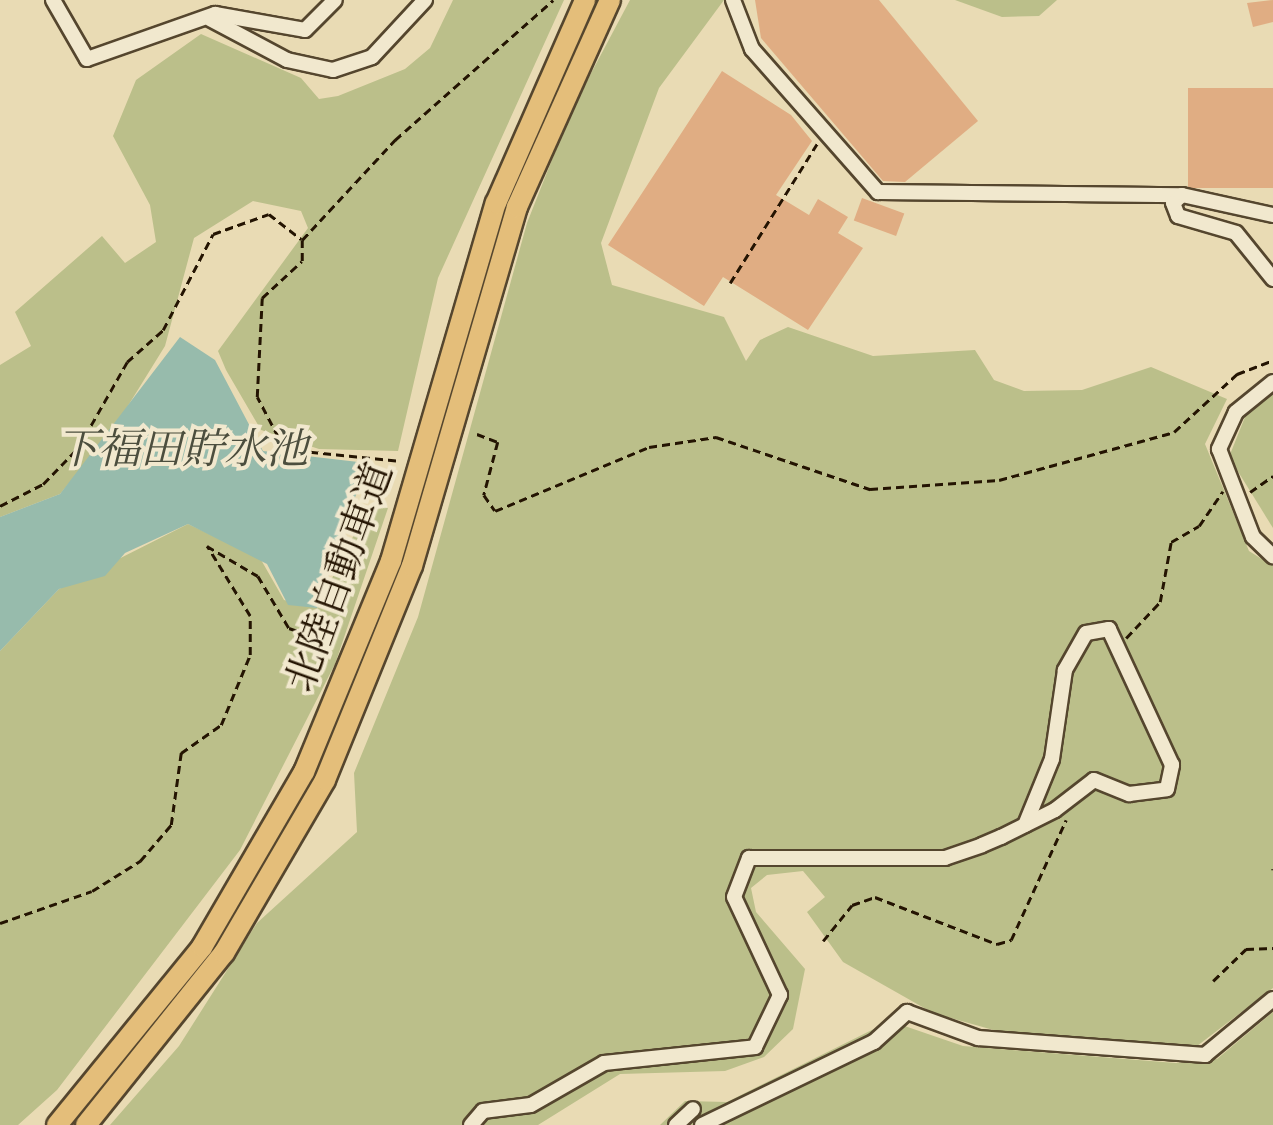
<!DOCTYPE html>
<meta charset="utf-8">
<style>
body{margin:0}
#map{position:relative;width:1273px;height:1125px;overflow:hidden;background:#e9dbb4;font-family:"Old Standard TT","Noto Serif JP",serif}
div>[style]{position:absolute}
.green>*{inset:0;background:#bbbf8a}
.water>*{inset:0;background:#97bbac}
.building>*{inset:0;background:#e0ad83;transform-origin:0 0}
.path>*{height:2.5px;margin-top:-1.25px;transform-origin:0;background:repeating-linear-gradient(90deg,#241402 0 8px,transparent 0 13px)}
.roads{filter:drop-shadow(2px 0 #55462e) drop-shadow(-2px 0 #55462e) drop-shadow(0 2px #55462e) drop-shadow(0 -2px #55462e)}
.minor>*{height:14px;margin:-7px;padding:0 7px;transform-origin:7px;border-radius:7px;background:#f1e8ce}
.highway>*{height:20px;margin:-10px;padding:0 10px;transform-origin:10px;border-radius:10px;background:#e4be7a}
span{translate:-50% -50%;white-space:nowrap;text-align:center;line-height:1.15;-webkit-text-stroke:8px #f1e8ce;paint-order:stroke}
.street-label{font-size:40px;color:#241402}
.water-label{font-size:42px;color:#4c4e3e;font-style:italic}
</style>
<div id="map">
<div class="green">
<i style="clip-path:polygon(453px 0,564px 0,438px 278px,398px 451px,319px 449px,261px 430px,226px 370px,218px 351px,308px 228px,301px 211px,253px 201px,194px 238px,165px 346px,113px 430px,60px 494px,0 517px,0 365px,31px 346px,15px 312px,102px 236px,125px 263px,156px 242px,150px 205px,113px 136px,136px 80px,201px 34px,301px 78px,319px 99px,338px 96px,405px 69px,430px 48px)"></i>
<i style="clip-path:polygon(630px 0,724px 0,659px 88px,601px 243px,612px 285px,724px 317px,746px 361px,760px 340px,788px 327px,873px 356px,975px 350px,994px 380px,1024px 391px,1082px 390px,1151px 367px,1227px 399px,1205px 444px,1249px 551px,1273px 566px,1273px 988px,1197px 1046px,997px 1031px,933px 1013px,843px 962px,807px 912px,825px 897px,803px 871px,767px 875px,751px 888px,756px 912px,805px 969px,793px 1029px,764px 1057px,725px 1071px,620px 1074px,538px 1125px,110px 1125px,179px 1046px,257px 923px,357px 832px,354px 773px,418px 617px,527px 223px,572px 109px)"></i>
<i style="clip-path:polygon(955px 0,1057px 0,1039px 16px,1002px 17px)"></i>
<i style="clip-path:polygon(1273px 393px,1273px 528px,1229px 457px,1247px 412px)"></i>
<i style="clip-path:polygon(369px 505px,388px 508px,335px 664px,240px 850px,57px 1090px,18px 1125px,0 1125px,0 651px,59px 589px,188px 524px,260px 558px,284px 600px,317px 608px)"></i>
<i style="clip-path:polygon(1273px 1012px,1273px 1125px,660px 1125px,685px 1101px,727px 1102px,890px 1021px,963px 1046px,1176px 1063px,1217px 1059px)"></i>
</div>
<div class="water">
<i style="clip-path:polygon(180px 337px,215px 360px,263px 451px,367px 463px,317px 608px,288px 605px,267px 564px,188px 524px,125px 553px,105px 576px,59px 589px,0 651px,0 517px,60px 494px)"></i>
</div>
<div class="building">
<i style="clip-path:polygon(755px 0,879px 0,978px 121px,905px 182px,883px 181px,761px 38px)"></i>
<i style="clip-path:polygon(1273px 0,1273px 22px,1253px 27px,1247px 3px)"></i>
<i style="clip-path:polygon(722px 71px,791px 115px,812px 141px,776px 195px,809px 215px,818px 199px,848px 217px,838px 233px,863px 248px,808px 330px,723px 277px,704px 306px,608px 245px)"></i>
<i style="left:1273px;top:88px;width:100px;height:85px;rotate:90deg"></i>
<i style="left:862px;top:198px;width:45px;height:24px;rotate:20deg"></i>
</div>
<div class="path">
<i style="left:730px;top:283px;width:164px;rotate:-58deg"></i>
<i style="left:477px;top:434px;width:22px;rotate:21deg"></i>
<i style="left:498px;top:442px;width:55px;rotate:104.8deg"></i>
<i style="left:484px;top:495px;width:19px;rotate:55deg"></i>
<i style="left:495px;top:511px;width:167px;rotate:-22.6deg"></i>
<i style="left:649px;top:447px;width:68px;rotate:-8.5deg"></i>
<i style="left:716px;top:437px;width:163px;rotate:18.7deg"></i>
<i style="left:870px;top:489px;width:129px;rotate:-4deg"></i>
<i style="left:999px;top:480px;width:181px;rotate:-15.3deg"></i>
<i style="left:1174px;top:432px;width:86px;rotate:-42.6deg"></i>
<i style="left:1237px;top:374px;width:39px;rotate:-21deg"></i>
<i style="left:396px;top:461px;width:99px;rotate:-174.2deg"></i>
<i style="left:298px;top:451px;width:24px;rotate:-145deg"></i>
<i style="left:278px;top:437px;width:45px;rotate:-117.7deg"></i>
<i style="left:257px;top:397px;width:99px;rotate:-87.1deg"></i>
<i style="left:262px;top:298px;width:54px;rotate:-42.8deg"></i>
<i style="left:302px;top:261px;width:21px;rotate:-90deg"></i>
<i style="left:302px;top:240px;width:137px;rotate:-47.1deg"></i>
<i style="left:395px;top:140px;width:211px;rotate:-41.5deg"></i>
<i style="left:1250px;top:492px;width:28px;rotate:-35deg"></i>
<i style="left:0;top:506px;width:48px;rotate:-27.1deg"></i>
<i style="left:43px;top:484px;width:50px;rotate:-45.8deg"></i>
<i style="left:78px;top:448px;width:99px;rotate:-60.3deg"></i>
<i style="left:127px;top:362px;width:48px;rotate:-41.6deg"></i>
<i style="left:163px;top:330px;width:108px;rotate:-62.5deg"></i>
<i style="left:213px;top:234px;width:59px;rotate:-19.7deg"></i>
<i style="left:269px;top:214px;width:41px;rotate:38deg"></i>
<i style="left:1126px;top:638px;width:50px;rotate:-46.6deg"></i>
<i style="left:1160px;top:602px;width:61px;rotate:-79.6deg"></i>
<i style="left:1171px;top:542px;width:32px;rotate:-30deg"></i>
<i style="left:1199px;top:526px;width:42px;rotate:-55.6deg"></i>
<i style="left:1273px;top:869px;width:1px;rotate:90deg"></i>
<i style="left:0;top:923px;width:97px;rotate:-19.2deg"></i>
<i style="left:92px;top:891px;width:57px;rotate:-32deg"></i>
<i style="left:140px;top:861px;width:48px;rotate:-49.3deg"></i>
<i style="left:171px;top:825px;width:73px;rotate:-82.1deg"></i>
<i style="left:181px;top:753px;width:49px;rotate:-35deg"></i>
<i style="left:221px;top:725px;width:76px;rotate:-67.5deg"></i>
<i style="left:250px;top:655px;width:39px;rotate:-90deg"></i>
<i style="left:250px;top:616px;width:82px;rotate:-121.6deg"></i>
<i style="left:207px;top:546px;width:59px;rotate:30.5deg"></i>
<i style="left:258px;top:576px;width:61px;rotate:59.2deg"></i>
<i style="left:289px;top:628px;width:24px;rotate:19deg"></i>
<i style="left:823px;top:941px;width:46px;rotate:-51.1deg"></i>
<i style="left:852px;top:905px;width:24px;rotate:-19deg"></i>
<i style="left:875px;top:897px;width:131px;rotate:21.1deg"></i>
<i style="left:997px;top:944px;width:15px;rotate:-16deg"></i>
<i style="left:1011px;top:940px;width:132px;rotate:-65.4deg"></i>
<i style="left:1213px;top:981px;width:46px;rotate:-44.1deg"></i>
<i style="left:1246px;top:949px;width:27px;rotate:-2deg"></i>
</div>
<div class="roads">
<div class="minor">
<i style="left:53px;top:0;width:68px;rotate:60deg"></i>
<i style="left:87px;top:59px;width:136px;rotate:-19.4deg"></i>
<i style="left:215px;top:14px;width:91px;rotate:10.1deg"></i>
<i style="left:305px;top:30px;width:42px;rotate:-45deg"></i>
<i style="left:733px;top:0;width:53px;rotate:68.8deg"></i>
<i style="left:752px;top:49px;width:191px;rotate:48.6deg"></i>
<i style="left:878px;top:192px;width:304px;rotate:0.6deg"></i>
<i style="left:1182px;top:195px;width:93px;rotate:12.4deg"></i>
<i style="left:210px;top:19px;width:87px;rotate:28deg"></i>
<i style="left:287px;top:60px;width:47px;rotate:12.3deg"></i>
<i style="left:333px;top:70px;width:41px;rotate:-18.4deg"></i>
<i style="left:372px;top:57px;width:78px;rotate:-47.1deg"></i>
<i style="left:1182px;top:195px;width:12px;rotate:138deg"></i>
<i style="left:1173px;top:203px;width:14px;rotate:69deg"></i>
<i style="left:1178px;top:216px;width:60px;rotate:16.3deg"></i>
<i style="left:1236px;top:233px;width:59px;rotate:51.2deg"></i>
<i style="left:1273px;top:382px;width:48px;rotate:141deg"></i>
<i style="left:1236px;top:412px;width:41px;rotate:114.7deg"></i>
<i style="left:1219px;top:449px;width:94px;rotate:68.9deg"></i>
<i style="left:1253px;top:537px;width:28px;rotate:44deg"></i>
<i style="left:471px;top:1125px;width:18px;rotate:-49deg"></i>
<i style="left:483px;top:1111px;width:48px;rotate:-7.1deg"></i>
<i style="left:531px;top:1105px;width:84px;rotate:-29.9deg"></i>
<i style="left:604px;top:1063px;width:152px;rotate:-6deg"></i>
<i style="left:755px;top:1047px;width:58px;rotate:-64.3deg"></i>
<i style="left:780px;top:995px;width:108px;rotate:-115.1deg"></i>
<i style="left:734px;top:897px;width:42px;rotate:-69deg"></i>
<i style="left:749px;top:858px;width:196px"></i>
<i style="left:945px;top:858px;width:39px;rotate:-19deg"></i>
<i style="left:982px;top:845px;width:21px;rotate:-23deg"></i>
<i style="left:1001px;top:837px;width:60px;rotate:-26.6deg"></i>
<i style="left:1055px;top:810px;width:49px;rotate:-37.6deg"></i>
<i style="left:1094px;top:780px;width:38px;rotate:22deg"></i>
<i style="left:1129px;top:794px;width:38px;rotate:-7deg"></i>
<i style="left:1167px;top:789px;width:25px;rotate:-78deg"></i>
<i style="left:1172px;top:765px;width:150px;rotate:-114.9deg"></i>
<i style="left:1109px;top:629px;width:23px;rotate:170deg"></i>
<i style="left:1086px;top:633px;width:43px;rotate:119.6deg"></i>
<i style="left:1065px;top:670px;width:90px;rotate:98.3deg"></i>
<i style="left:1052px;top:759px;width:71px;rotate:112.2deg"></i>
<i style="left:676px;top:1125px;width:23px;rotate:-43deg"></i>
<i style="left:702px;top:1125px;width:191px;rotate:-25.8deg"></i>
<i style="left:874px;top:1042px;width:45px;rotate:-42.3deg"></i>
<i style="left:907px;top:1012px;width:76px;rotate:20.1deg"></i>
<i style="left:978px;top:1038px;width:228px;rotate:4.3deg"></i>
<i style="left:1205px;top:1055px;width:88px;rotate:-39.5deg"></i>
</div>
<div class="highway">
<i style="left:57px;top:1125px;width:230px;rotate:-50.8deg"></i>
<i style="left:202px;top:947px;width:203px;rotate:-59.8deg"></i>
<i style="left:304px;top:772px;width:228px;rotate:-67.6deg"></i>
<i style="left:391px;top:561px;width:373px;rotate:-73.7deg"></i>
<i style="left:496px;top:203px;width:222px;rotate:-66.3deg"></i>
<i style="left:86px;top:1125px;width:221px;rotate:-51.3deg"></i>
<i style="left:224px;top:953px;width:200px;rotate:-59.7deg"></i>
<i style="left:325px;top:780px;width:231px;rotate:-67.9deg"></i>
<i style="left:412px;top:566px;width:374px;rotate:-73.7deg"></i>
<i style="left:517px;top:207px;width:227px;rotate:-65.8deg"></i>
</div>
</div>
<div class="street-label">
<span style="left:342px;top:578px;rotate:-70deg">北陸自動車道</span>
</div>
<div class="water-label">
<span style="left:182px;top:452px">下福田貯水池</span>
</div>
</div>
